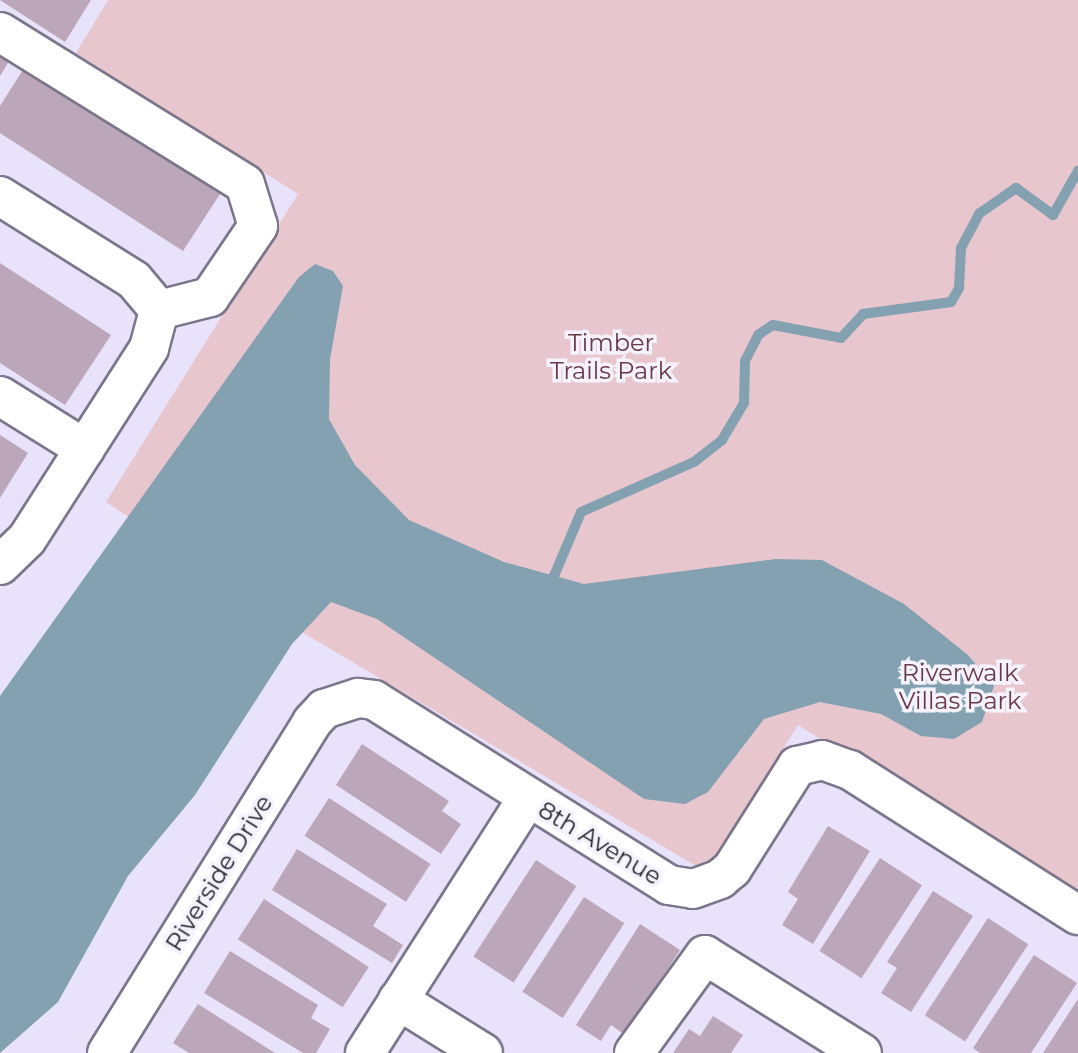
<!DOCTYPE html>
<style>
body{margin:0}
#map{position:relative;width:1078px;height:1053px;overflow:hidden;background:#e8e2fb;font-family:Montserrat,sans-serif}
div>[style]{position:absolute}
.green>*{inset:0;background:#e8c6ce}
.water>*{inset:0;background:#83a1b1}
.stream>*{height:10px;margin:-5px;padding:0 5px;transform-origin:5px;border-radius:5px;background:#83a1b1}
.building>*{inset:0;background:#bba7b9;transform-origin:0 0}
.roads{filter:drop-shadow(2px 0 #7b768b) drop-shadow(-2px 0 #7b768b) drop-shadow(0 2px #7b768b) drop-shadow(0 -2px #7b768b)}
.minor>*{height:38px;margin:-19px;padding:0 19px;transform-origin:19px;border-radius:19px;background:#fff}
span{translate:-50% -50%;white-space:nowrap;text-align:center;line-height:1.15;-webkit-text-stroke:7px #f4f2fc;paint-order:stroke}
.park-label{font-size:24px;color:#6a3948}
.street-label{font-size:24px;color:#292730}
</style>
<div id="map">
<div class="green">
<i style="clip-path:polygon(108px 0,1078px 0,1078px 899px,798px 725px,706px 872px,297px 629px,106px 502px,298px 194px,76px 53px)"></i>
</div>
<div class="water">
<i style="clip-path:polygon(315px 264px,333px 271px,343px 286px,330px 359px,329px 419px,355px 465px,409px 520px,504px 562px,584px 584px,776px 559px,822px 560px,904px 604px,968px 655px,994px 686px,982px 722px,954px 739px,921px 736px,881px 714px,820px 702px,764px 719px,708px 792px,685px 804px,644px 799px,377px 619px,331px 602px,292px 644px,195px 795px,128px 876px,58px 1002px,0 1053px,0 696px,299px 277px)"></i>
</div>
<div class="stream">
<i style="left:545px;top:584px;width:12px;rotate:-42deg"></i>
<i style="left:554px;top:576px;width:69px;rotate:-67.1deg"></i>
<i style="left:581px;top:512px;width:124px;rotate:-23.9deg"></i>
<i style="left:694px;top:462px;width:36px;rotate:-38deg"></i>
<i style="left:722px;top:440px;width:43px;rotate:-59.3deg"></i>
<i style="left:744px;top:403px;width:42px;rotate:-88.6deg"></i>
<i style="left:745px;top:361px;width:29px;rotate:-63deg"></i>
<i style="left:758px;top:335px;width:18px;rotate:-34deg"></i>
<i style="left:773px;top:325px;width:69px;rotate:10.8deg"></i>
<i style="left:841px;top:338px;width:33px;rotate:-47deg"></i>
<i style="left:863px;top:314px;width:89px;rotate:-7.8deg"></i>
<i style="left:951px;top:302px;width:16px;rotate:-60deg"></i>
<i style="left:959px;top:288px;width:40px;rotate:-87.1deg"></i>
<i style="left:961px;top:248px;width:40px;rotate:-62deg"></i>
<i style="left:980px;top:213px;width:44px;rotate:-34.8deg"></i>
<i style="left:1016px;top:188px;width:46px;rotate:36.1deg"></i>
<i style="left:1053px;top:215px;width:51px;rotate:-60.4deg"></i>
</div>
<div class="building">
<i style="clip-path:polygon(0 0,91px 0,65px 42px)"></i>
<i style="clip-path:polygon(0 50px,11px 58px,0 76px)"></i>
<i style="clip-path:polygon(26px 65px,222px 191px,183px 251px,0 133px,0 106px)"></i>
<i style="clip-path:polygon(0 263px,111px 335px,65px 405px,0 363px)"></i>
<i style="clip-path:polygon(0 435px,28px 453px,0 498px)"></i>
<i style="clip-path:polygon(362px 744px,449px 801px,442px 811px,461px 824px,441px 854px,336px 785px)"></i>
<i style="left:329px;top:798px;width:121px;height:45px;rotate:33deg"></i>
<i style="clip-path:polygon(828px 826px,870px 851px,813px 944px,782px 925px,798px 899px,788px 892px)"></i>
<i style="clip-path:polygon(297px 849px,387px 904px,373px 926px,403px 945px,392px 963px,272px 890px)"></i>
<i style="left:880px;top:858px;width:50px;height:111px;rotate:33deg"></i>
<i style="left:536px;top:860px;width:48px;height:115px;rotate:33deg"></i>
<i style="clip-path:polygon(933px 891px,973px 916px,911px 1012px,881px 993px,897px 968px,887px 962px)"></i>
<i style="left:584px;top:897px;width:48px;height:113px;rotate:33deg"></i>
<i style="left:264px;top:899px;width:125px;height:48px;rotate:33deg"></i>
<i style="left:988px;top:918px;width:48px;height:116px;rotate:33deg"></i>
<i style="clip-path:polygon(640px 924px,680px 950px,625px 1035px,611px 1025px,601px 1041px,576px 1025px)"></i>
<i style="clip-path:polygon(230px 951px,318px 1005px,311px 1018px,330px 1029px,316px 1053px,303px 1053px,204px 993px)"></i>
<i style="clip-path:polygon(1034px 955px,1077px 983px,1031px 1053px,980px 1053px,973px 1048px)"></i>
<i style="clip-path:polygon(1078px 999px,1078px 1053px,1043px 1053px)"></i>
<i style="clip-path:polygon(198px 1004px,275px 1053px,189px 1053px,173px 1043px)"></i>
<i style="clip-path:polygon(713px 1016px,743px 1035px,731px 1053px,673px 1053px,689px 1029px,700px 1036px)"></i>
</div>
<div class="roads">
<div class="minor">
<i style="left:0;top:32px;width:288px;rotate:31.8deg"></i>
<i style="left:245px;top:184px;width:44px;rotate:72.8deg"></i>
<i style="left:258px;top:226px;width:86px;rotate:124.1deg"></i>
<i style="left:210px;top:297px;width:53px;rotate:165.7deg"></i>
<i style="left:0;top:196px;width:158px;rotate:32.1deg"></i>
<i style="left:134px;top:280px;width:39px;rotate:50deg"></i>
<i style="left:0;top:396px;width:100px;rotate:31.9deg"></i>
<i style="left:0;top:565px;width:37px;rotate:-44deg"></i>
<i style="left:27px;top:539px;width:227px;rotate:-57.4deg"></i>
<i style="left:149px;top:348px;width:39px;rotate:-75deg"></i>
<i style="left:398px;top:1000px;width:100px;rotate:31.9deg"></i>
<i style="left:107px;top:1053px;width:389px;rotate:-58.2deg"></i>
<i style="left:312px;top:722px;width:18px;rotate:-47deg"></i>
<i style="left:324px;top:709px;width:36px;rotate:-18deg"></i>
<i style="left:358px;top:698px;width:16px;rotate:7deg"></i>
<i style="left:374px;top:700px;width:348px;rotate:32.1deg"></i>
<i style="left:669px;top:885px;width:24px;rotate:9deg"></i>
<i style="left:693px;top:889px;width:29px;rotate:-20deg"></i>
<i style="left:720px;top:879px;width:16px;rotate:-40deg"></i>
<i style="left:732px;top:869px;width:122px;rotate:-57.7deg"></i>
<i style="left:797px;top:766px;width:26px;rotate:-13deg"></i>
<i style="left:822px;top:760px;width:30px;rotate:20deg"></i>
<i style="left:850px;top:770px;width:270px;rotate:32.5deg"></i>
<i style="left:365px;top:1053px;width:301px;rotate:-57.5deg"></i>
<i style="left:634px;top:1053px;width:121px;rotate:-54.1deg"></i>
<i style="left:705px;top:955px;width:185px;rotate:32deg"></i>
</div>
</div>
<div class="park-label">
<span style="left:611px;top:357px">Timber<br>Trails Park</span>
<span style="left:960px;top:687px">Riverwalk<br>Villas Park</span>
</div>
<div class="street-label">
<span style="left:600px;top:843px;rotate:31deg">8th Avenue</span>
<span style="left:219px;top:873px;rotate:-58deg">Riverside Drive</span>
</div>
</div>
